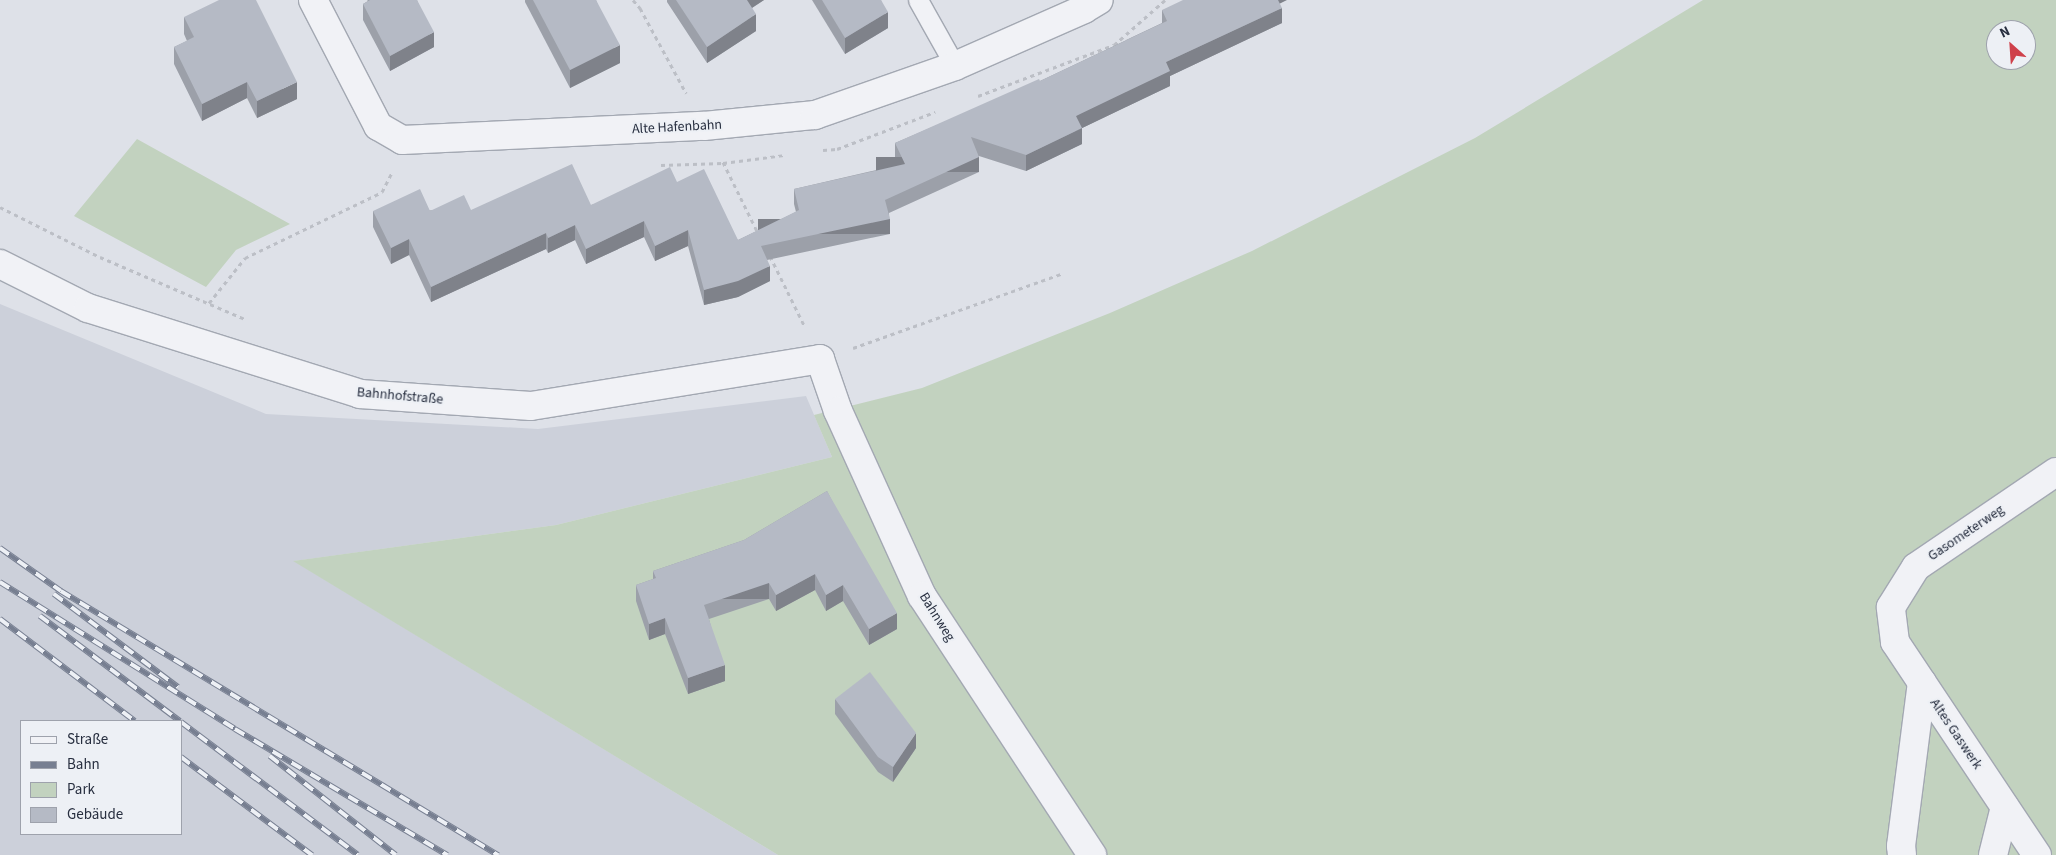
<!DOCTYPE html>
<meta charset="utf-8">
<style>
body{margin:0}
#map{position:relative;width:2056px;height:855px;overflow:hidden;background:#dee1e8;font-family:"Source Sans 3",sans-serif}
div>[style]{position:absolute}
.built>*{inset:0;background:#ccd0da}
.green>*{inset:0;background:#c2d2bf}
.path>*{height:3px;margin-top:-1.5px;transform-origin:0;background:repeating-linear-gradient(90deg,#bcbfc6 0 4px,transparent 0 8px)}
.roads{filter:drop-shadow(1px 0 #a3a8b2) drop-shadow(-1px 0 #a3a8b2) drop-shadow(0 1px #a3a8b2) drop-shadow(0 -1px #a3a8b2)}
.service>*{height:19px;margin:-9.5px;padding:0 9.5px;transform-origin:9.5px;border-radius:9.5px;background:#f1f2f6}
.minor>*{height:28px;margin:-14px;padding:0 14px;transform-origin:14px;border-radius:14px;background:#f1f2f6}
.rail>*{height:5.5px;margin-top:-2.75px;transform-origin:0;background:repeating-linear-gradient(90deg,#edf0f5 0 11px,#777f91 0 22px);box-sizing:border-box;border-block:1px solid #777f91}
.wall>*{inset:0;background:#9ca0a9}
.shaded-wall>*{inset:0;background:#7f828a;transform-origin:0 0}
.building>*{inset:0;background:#b5bac5}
span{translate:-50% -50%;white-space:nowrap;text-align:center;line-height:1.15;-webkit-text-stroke:4px #edf0f5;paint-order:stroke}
.street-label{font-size:14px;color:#272e3f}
.legend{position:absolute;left:20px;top:720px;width:162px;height:115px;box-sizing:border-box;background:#edf0f5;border:1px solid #9ea2ac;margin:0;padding:6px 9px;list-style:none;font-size:15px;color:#272e3f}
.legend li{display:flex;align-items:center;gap:10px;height:25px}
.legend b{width:25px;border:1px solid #9ea2ac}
.north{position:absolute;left:1986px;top:20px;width:50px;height:50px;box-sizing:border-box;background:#edf0f5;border:1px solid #9ea2ac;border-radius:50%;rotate:334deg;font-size:14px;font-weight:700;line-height:20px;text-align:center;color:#272e3f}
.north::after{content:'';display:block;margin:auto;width:18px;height:22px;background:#cf414b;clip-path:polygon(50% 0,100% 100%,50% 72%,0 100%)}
</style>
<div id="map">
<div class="built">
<i style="clip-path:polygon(evenodd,0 304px,266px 414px,538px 429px,806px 396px,832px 457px,556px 525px,294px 561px,778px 855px,0 855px,0 304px,21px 721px,181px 721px,181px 834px,21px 834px,21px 721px)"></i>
</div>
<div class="green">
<i style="clip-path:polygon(evenodd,1703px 0,2056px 0,2056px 855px,778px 855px,293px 561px,556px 525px,832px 457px,814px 415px,922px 388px,1110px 313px,1252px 251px,1475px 138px,1703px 0,1996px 30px,2026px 30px,2026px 60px,1996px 60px,1996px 30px)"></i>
<i style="clip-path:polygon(137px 139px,290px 224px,236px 250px,206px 287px,74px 216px)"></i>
</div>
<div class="path">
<i style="left:633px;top:0;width:11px;rotate:49deg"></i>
<i style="left:640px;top:8px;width:97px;rotate:61.6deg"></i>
<i style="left:978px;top:96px;width:145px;rotate:-20.6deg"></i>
<i style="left:1114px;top:45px;width:68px;rotate:-41.4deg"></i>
<i style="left:823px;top:150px;width:14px;rotate:-4deg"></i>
<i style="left:837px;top:149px;width:105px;rotate:-20.7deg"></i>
<i style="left:723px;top:162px;width:79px;rotate:63.8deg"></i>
<i style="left:661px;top:165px;width:62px;rotate:-1.8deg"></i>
<i style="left:723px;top:163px;width:63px;rotate:-7.4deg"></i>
<i style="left:0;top:207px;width:112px;rotate:26.6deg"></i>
<i style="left:100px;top:257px;width:158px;rotate:23.2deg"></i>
<i style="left:770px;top:256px;width:79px;rotate:63.8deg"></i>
<i style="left:209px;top:303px;width:58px;rotate:-51.3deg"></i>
<i style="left:245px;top:258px;width:152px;rotate:-25.7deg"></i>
<i style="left:382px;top:192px;width:22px;rotate:-63deg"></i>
<i style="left:853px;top:348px;width:221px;rotate:-19.6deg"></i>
</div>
<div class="roads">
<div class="service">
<i style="left:918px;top:0;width:76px;rotate:60.7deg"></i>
</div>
<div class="minor">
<i style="left:313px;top:0;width:142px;rotate:62.7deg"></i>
<i style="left:378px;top:126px;width:28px;rotate:30deg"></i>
<i style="left:402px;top:140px;width:302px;rotate:-2.7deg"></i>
<i style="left:704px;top:126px;width:112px;rotate:-5.7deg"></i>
<i style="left:815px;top:115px;width:148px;rotate:-19.3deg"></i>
<i style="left:955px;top:66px;width:141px;rotate:-23.8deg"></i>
<i style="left:1084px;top:9px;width:17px;rotate:-31deg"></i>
<i style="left:0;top:264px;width:98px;rotate:26.6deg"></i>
<i style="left:88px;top:308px;width:285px;rotate:17.5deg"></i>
<i style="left:360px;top:394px;width:171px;rotate:4deg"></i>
<i style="left:531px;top:406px;width:293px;rotate:-9.2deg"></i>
<i style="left:820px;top:359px;width:55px;rotate:70.9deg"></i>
<i style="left:838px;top:411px;width:203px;rotate:65.6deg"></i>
<i style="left:922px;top:596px;width:310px;rotate:56.7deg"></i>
<i style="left:1902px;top:855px;width:9px;rotate:-96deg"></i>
<i style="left:1901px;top:846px;width:165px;rotate:-82.7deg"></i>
<i style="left:1993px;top:855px;width:49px;rotate:-76deg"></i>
<i style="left:2037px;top:855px;width:256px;rotate:-123.7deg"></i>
<i style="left:1895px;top:642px;width:35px;rotate:-97deg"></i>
<i style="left:1891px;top:607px;width:47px;rotate:-58deg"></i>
<i style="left:1916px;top:567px;width:169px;rotate:-34.2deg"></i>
</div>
</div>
<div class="rail">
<i style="left:0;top:548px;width:75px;rotate:35.2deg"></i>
<i style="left:61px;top:591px;width:511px;rotate:31.14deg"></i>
<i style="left:0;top:582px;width:277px;rotate:32deg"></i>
<i style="left:235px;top:729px;width:247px;rotate:30.7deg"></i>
<i style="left:54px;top:594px;width:155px;rotate:36.9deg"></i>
<i style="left:40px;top:616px;width:175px;rotate:36.9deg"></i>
<i style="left:0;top:619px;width:169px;rotate:37.1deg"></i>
<i style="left:181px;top:722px;width:221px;rotate:36.9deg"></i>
<i style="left:270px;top:756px;width:160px;rotate:38.2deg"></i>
<i style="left:181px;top:757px;width:164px;rotate:36.8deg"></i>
</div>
<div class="wall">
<i style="clip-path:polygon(367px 0,417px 0,434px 47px,390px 71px,363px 20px,363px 4px,368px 1px)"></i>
<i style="clip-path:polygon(525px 0,596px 0,620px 63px,570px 88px,525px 2px)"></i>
<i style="clip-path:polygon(667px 0,764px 0,752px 8px,756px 31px,707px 63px,667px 2px)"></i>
<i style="clip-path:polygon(812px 0,881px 0,888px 28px,845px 54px)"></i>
<i style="clip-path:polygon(1280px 4px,1282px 23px,1170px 76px,1170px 86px,1082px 128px,1082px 144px,1026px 171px,979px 156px,979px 172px,889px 213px,890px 234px,767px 260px,770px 281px,738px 297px,704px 305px,688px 246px,655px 261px,644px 237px,586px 264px,575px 240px,548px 253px,546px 249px,431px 302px,409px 255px,391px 264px,373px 227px,373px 211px,471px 210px,591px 205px,677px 182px,738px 240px,796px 212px,794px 204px,794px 189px,898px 165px,895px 159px,895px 143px,1040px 81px,1162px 23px,1162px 10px)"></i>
<i style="clip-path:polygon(184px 17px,297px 99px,257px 118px,247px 98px,202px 121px,174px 64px,174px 47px,187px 41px,184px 34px)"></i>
<i style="clip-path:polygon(827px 491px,897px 629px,869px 645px,843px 601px,826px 611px,815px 590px,776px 611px,769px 599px,709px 619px,725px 681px,688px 694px,665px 634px,649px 640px,636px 601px,636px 585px,653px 579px,653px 571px,744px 540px)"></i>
<i style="clip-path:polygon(835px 699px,916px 748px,893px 782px,878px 772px,835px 714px)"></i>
</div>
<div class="shaded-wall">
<i style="clip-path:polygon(744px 0,764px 0,744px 13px)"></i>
<i style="clip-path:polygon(1273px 0,1287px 0,1273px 7px)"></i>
<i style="clip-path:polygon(1282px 8px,1282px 23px,1170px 76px,1170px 86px,1076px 131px,1076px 116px,1166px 62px)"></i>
<i style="clip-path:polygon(888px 12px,888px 28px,845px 54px,845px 38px)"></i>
<i style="clip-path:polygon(756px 14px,756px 31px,707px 63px,707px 47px)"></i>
<i style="clip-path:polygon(434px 32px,434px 47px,390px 71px,390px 56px)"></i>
<i style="clip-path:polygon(620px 45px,620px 63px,570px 88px,570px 70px)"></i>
<i style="clip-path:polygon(247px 82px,247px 98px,202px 121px,202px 104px)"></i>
<i style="clip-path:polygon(297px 82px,297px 99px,257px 118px,257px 101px)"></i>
<i style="clip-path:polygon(1082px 128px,1082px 144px,1026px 171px,1026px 155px)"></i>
<i style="left:979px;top:157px;width:15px;height:103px;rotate:90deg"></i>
<i style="left:890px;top:219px;width:15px;height:132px;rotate:90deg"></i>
<i style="clip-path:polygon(644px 221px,644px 237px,586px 264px,586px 249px)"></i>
<i style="clip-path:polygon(575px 225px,575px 240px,548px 253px,548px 238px)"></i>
<i style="clip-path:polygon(688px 230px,688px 246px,655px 261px,655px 246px)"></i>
<i style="clip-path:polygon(546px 233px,546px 249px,431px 302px,431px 287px)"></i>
<i style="clip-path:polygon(409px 239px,409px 255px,391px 264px,391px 248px)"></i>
<i style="clip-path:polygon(770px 266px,770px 281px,738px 297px,704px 305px,704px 290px)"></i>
<i style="clip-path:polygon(815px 574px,815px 590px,776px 611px,776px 595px)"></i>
<i style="left:769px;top:583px;width:16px;height:69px;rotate:90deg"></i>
<i style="clip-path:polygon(843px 585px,843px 601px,826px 611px,826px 595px)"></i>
<i style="clip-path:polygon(897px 613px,897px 629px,869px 645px,869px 629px)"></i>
<i style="clip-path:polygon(665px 618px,665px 634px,649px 640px,649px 624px)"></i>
<i style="clip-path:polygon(725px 665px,725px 681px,688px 694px,688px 678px)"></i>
<i style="clip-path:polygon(916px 733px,916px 748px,893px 782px,893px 767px)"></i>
</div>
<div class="building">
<i style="clip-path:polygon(219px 0,256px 0,297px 82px,257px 101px,247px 82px,202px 104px,174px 47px,194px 37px,184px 17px)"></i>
<i style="clip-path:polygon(370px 0,417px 0,434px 32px,390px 56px,363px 4px)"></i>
<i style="clip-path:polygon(533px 0,596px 0,620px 45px,570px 70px)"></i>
<i style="clip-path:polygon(676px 0,747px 0,756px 14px,707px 47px)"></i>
<i style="clip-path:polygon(822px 0,881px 0,888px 12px,845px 38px)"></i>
<i style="clip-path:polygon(1183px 0,1278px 0,1282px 8px,1166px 62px,1170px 71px,1076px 116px,1082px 128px,1026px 155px,971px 137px,979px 157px,885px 200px,890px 219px,761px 246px,770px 266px,738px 281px,704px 290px,688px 230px,655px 246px,644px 221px,586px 249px,575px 225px,548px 238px,546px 233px,431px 287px,409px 239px,391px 248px,373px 211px,420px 189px,430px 211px,464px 195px,471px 210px,572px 164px,591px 205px,670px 167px,677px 182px,704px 169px,738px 240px,799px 210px,794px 189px,905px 164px,895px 143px,1039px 79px,1040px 81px,1167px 21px,1162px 10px)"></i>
<i style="clip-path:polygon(827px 491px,897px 613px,869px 629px,843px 585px,826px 595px,815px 574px,776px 595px,769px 583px,704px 605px,725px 665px,688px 678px,665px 618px,649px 624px,636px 585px,656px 578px,653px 571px,744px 540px)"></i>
<i style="clip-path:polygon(870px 672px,916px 733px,893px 767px,878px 757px,835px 699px)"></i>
</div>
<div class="street-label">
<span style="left:677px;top:127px;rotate:-3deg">Alte Hafenbahn</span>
<span style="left:400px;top:396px;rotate:5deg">Bahnhofstraße</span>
<span style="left:1966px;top:533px;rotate:-34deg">Gasometerweg</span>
<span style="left:937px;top:617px;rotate:58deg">Bahnweg</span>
<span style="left:1956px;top:734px;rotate:56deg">Altes Gaswerk</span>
</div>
<ul class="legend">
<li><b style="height:6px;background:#f1f2f6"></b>Straße</li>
<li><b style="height:6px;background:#777f91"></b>Bahn</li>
<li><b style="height:14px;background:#c2d2bf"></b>Park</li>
<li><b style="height:14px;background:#b5bac5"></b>Gebäude</li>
</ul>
<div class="north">N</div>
</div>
